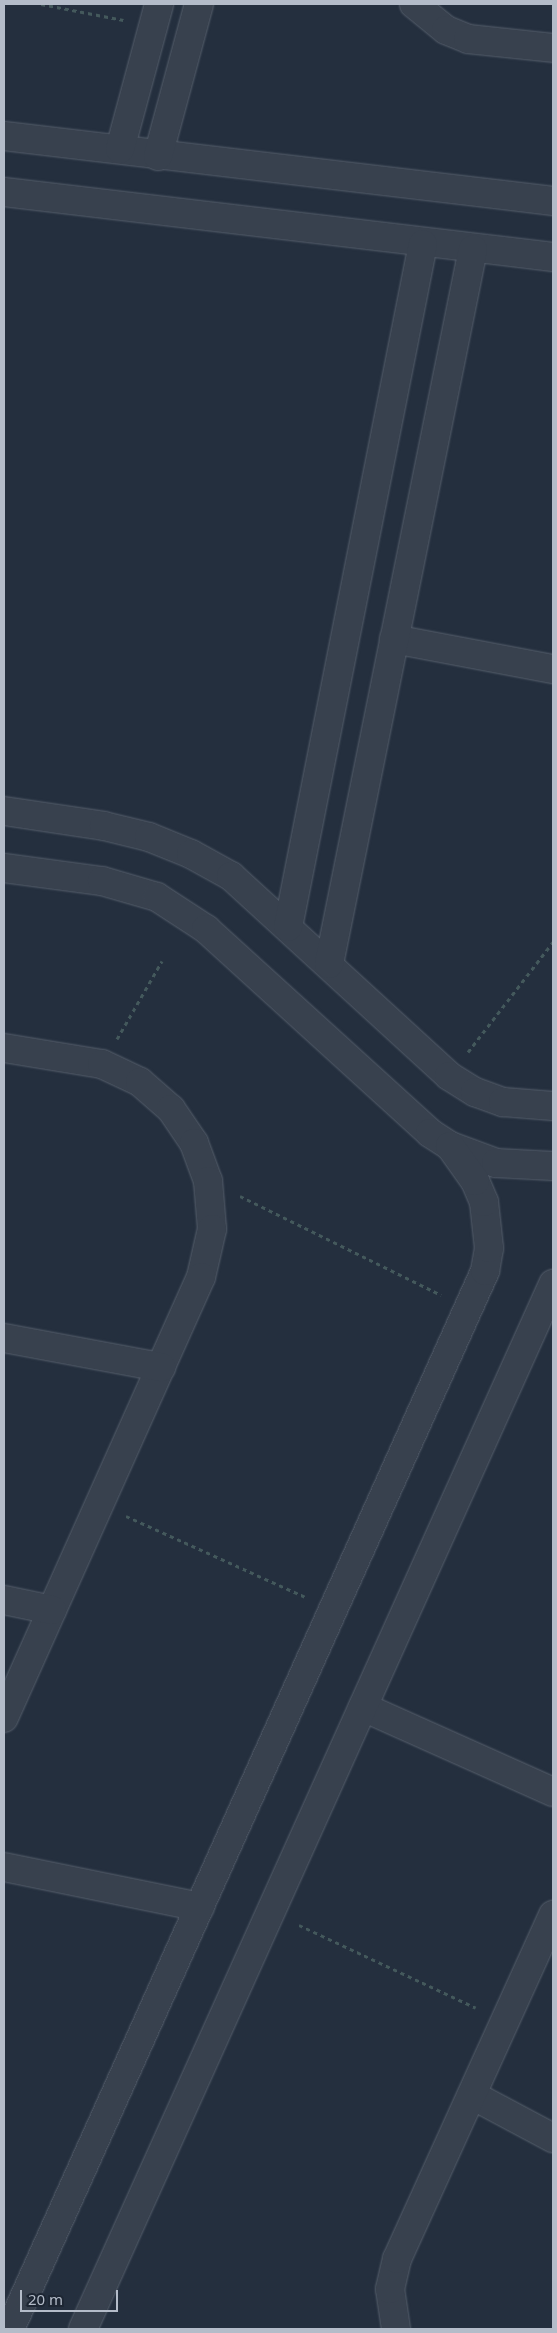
<!DOCTYPE html>
<html>
<head>
<meta charset="utf-8">
<style>
	body { margin:0 }
	#map { position:relative; width:557px; height:2333px; overflow:hidden; background:#242f3e; font-family:"Noto Sans",sans-serif }
	div>[style] { position:absolute }
	.path>* { height:3px; margin-top:-1.5px; transform-origin:0; background:repeating-linear-gradient(90deg,#44595c 0 4px,transparent 0 8px) }
	.roads { filter:drop-shadow(0 0 1px #565f6c) drop-shadow(0 0 1px #565f6c) }
	.street>* { height:28px; margin:-14px; padding:0 14px; transform-origin:14px; border-radius:14px; background:#38414e }
	span { translate:-50% -50%; white-space:nowrap; text-align:center; line-height:1.15; -webkit-text-stroke:4px #1d2633; paint-order:stroke }
	.frame { position:absolute; inset:0; border:5px solid #b4bcc9; pointer-events:none }
	.scale { position:absolute; left:20px; top:2290px; width:98px; height:22px; box-sizing:border-box; border:2px solid #b4bcc9; border-top:0; padding-left:6px; font-size:15px; line-height:18px; white-space:nowrap; color:#b4bcc9; -webkit-text-stroke:4px #1d2633; paint-order:stroke }
</style>
</head>
<body>
<div id="map">
	<div class="path">
		<i style="left:41px;top:4px;width:84px;rotate:11deg"></i>
		<i style="left:117px;top:1039px;width:90px;rotate:-60deg"></i>
		<i style="left:468px;top:1052px;width:139px;rotate:-52.3deg"></i>
		<i style="left:240px;top:1196px;width:224px;rotate:26.2deg"></i>
		<i style="left:126px;top:1516px;width:196px;rotate:24.3deg"></i>
		<i style="left:299px;top:1925px;width:195px;rotate:25.1deg"></i>
	</div>
	<div class="roads">
		<div class="street">
			<i style="left:414px;top:4px;width:41px;rotate:39.1deg"></i>
			<i style="left:446px;top:30px;width:24px;rotate:22deg"></i>
			<i style="left:468px;top:39px;width:85px;rotate:6deg"></i>
			<i style="left:4px;top:136px;width:553px;rotate:6.75deg"></i>
			<i style="left:120px;top:149px;width:150px;rotate:-74.9deg"></i>
			<i style="left:158px;top:156px;width:157px;rotate:-74.9deg"></i>
			<i style="left:4px;top:192px;width:553px;rotate:6.75deg"></i>
			<i style="left:394px;top:639px;width:162px;rotate:10.7deg"></i>
			<i style="left:4px;top:811px;width:101px;rotate:8.5deg"></i>
			<i style="left:104px;top:826px;width:46px;rotate:13.7deg"></i>
			<i style="left:149px;top:837px;width:45px;rotate:22deg"></i>
			<i style="left:191px;top:854px;width:46px;rotate:28.8deg"></i>
			<i style="left:231px;top:876px;width:296px;rotate:42.5deg"></i>
			<i style="left:449px;top:1076px;width:31px;rotate:32deg"></i>
			<i style="left:475px;top:1092px;width:30px;rotate:20deg"></i>
			<i style="left:503px;top:1102px;width:50px;rotate:4.6deg"></i>
			<i style="left:4px;top:868px;width:99px;rotate:7.6deg"></i>
			<i style="left:102px;top:881px;width:57px;rotate:16.2deg"></i>
			<i style="left:157px;top:897px;width:59px;rotate:33.1deg"></i>
			<i style="left:206px;top:929px;width:303px;rotate:42.3deg"></i>
			<i style="left:430px;top:1133px;width:24px;rotate:33deg"></i>
			<i style="left:450px;top:1146px;width:49px;rotate:20.3deg"></i>
			<i style="left:496px;top:1163px;width:57px;rotate:3deg"></i>
			<i style="left:288px;top:927px;width:696px;rotate:-78.82deg"></i>
			<i style="left:329px;top:964px;width:729px;rotate:-78.61deg"></i>
			<i style="left:4px;top:1048px;width:99px;rotate:9.3deg"></i>
			<i style="left:102px;top:1064px;width:42px;rotate:25.3deg"></i>
			<i style="left:140px;top:1082px;width:41px;rotate:41.1deg"></i>
			<i style="left:171px;top:1109px;width:41px;rotate:55.9deg"></i>
			<i style="left:194px;top:1143px;width:40px;rotate:69.8deg"></i>
			<i style="left:208px;top:1181px;width:48px;rotate:85.2deg"></i>
			<i style="left:212px;top:1229px;width:49px;rotate:102.9deg"></i>
			<i style="left:201px;top:1277px;width:483px;rotate:114.1deg"></i>
			<i style="left:4px;top:1338px;width:160px;rotate:10.5deg"></i>
			<i style="left:4px;top:1600px;width:49px;rotate:11.8deg"></i>
			<i style="left:363px;top:1707px;width:208px;rotate:24.1deg"></i>
			<i style="left:4px;top:1867px;width:200px;rotate:11.5deg"></i>
			<i style="left:472px;top:2095px;width:92px;rotate:28deg"></i>
			<i style="left:10px;top:2329px;width:1160px;rotate:-65.82deg"></i>
			<i style="left:485px;top:1271px;width:23px;rotate:-80deg"></i>
			<i style="left:489px;top:1248px;width:46px;rotate:-96.2deg"></i>
			<i style="left:484px;top:1202px;width:23px;rotate:-113deg"></i>
			<i style="left:475px;top:1181px;width:43px;rotate:-125.5deg"></i>
			<i style="left:83px;top:2329px;width:1146px;rotate:-65.78deg"></i>
			<i style="left:396px;top:2329px;width:40px;rotate:-98.5deg"></i>
			<i style="left:390px;top:2289px;width:31px;rotate:-77deg"></i>
			<i style="left:397px;top:2259px;width:378px;rotate:-65.6deg"></i>
		</div>
	</div>
	<div class="frame"></div>
	<div class="scale">20 m</div>
</div>
</body>
</html>
